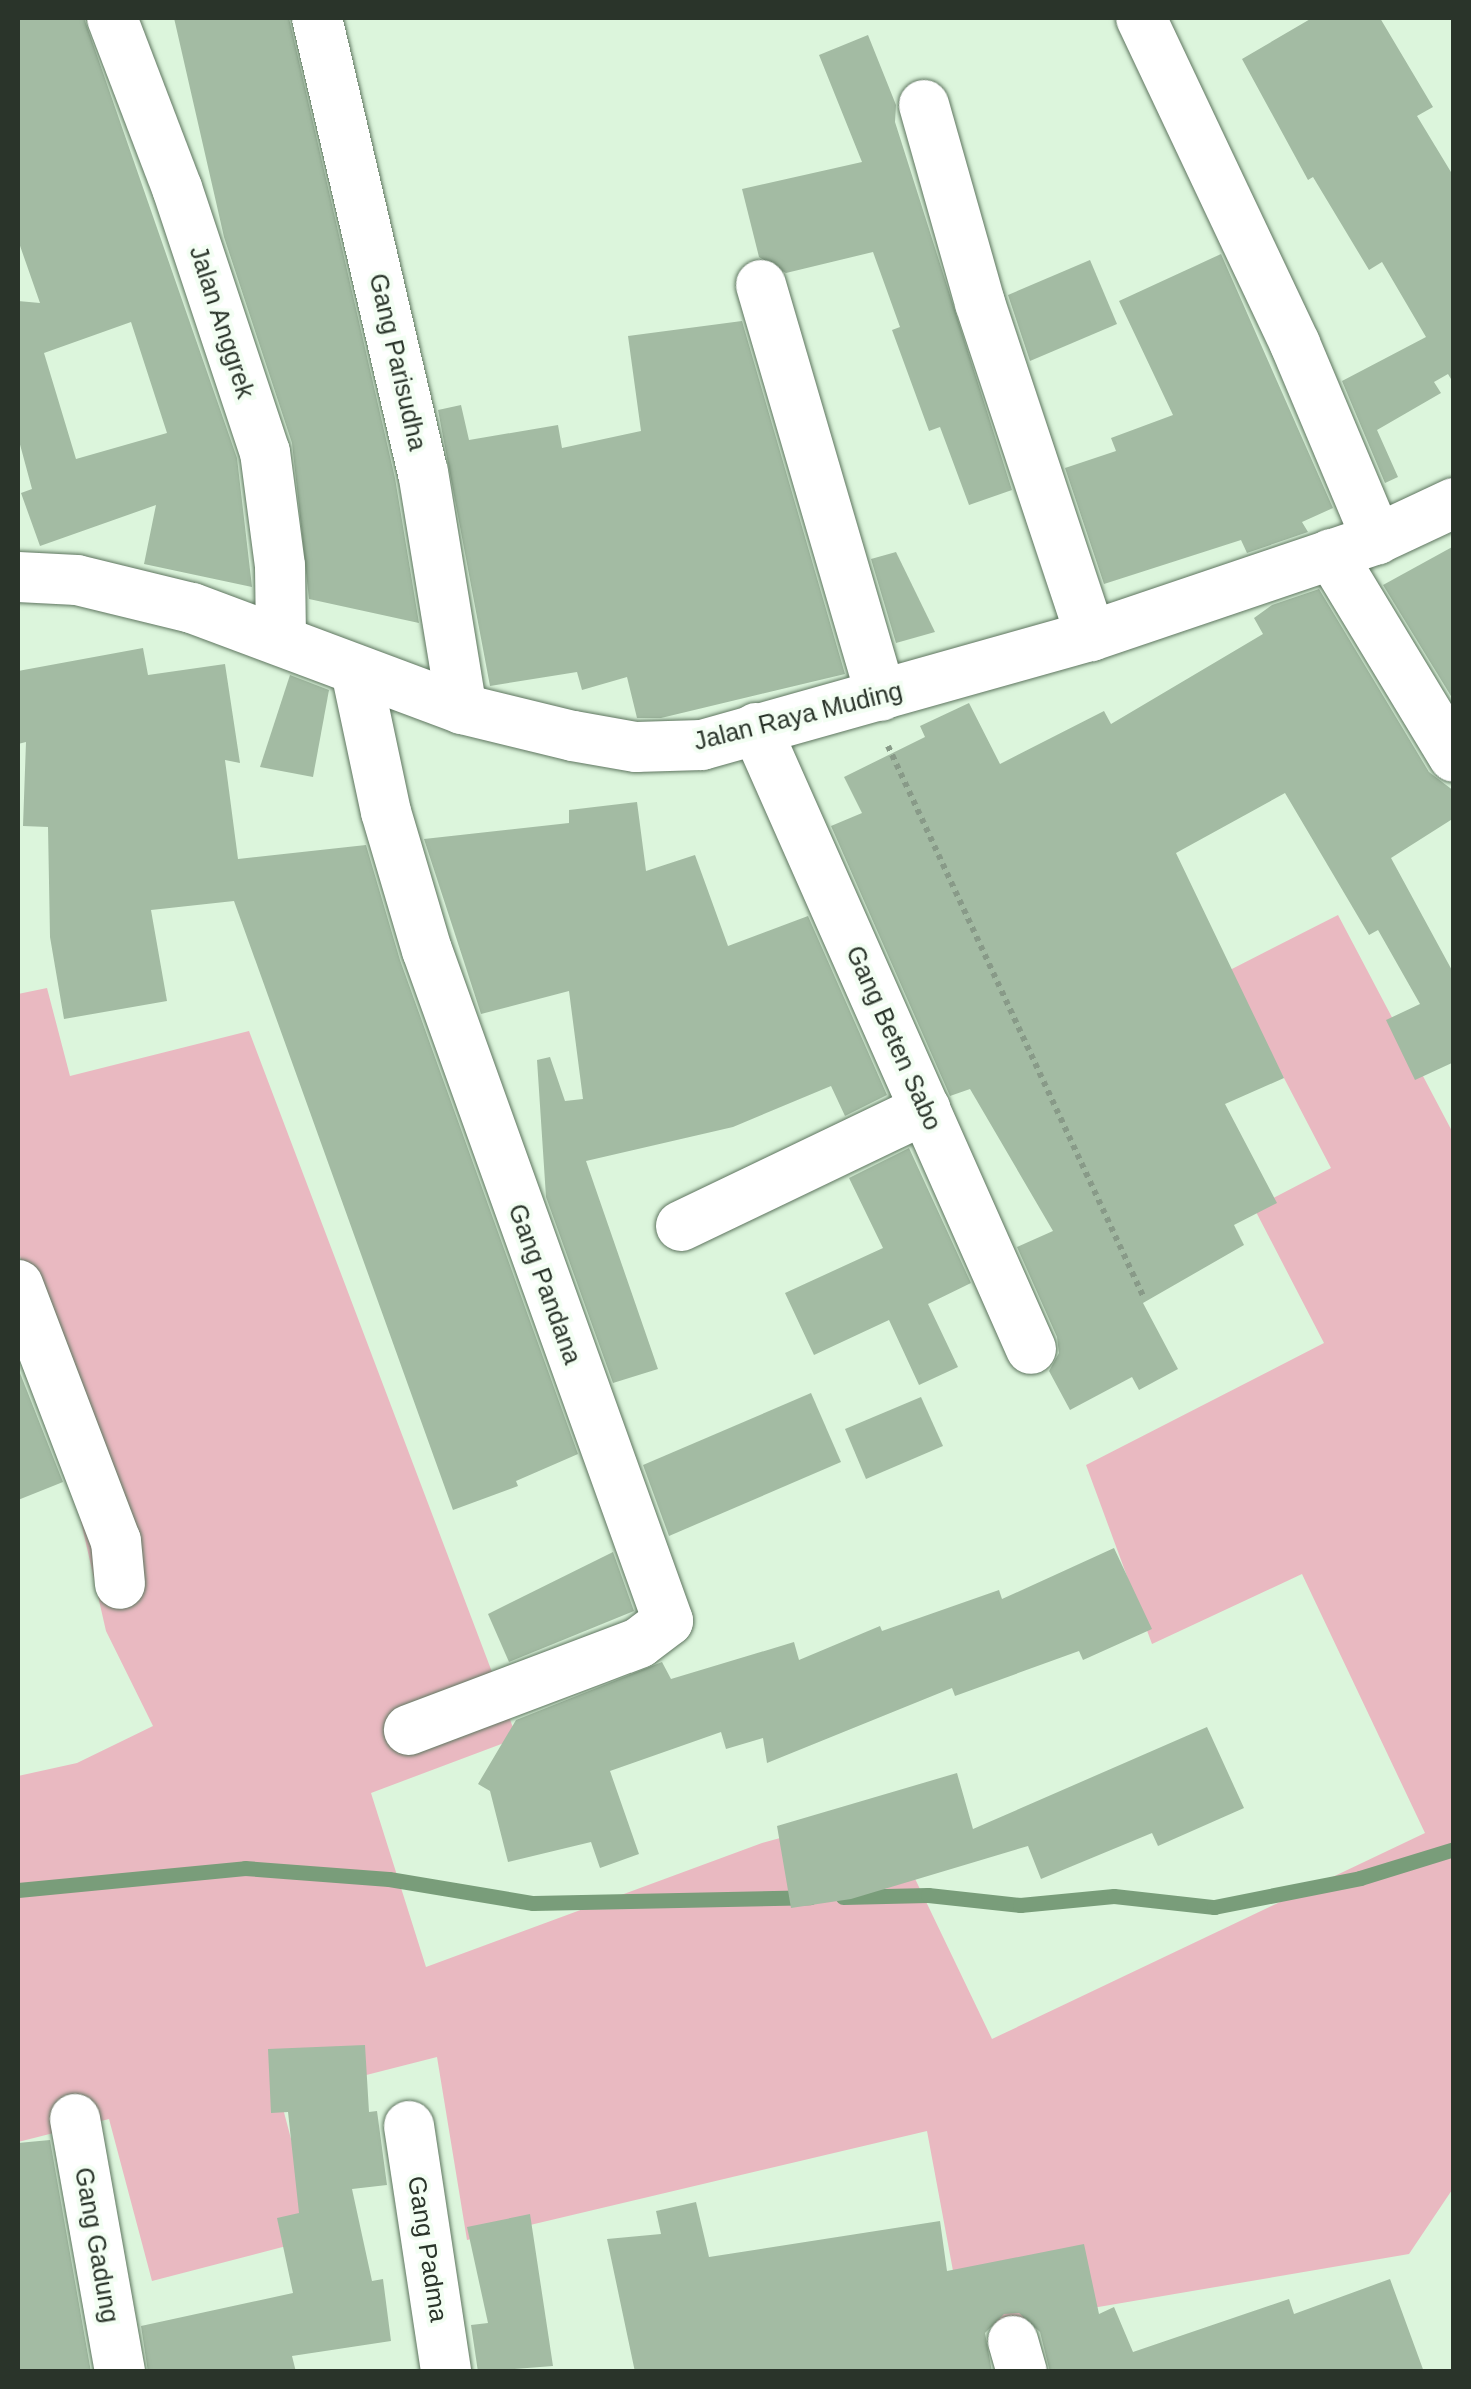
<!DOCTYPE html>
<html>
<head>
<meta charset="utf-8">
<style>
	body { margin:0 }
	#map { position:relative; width:1471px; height:2389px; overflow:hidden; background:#dcf5dc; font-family:Helvetica,sans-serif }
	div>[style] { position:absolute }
	.green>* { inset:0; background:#e9b9c1 }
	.stream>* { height:15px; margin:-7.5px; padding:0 7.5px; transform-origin:7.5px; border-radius:7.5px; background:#799d7a }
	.building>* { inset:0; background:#a3bba3 }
	.path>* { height:6px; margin-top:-3px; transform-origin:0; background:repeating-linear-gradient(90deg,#889a88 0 5px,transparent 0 10px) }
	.roads { filter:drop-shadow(0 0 2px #5e755f) drop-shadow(0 0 2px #5e755f) }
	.minor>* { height:50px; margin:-25px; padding:0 25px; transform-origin:25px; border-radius:25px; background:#fff }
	span { translate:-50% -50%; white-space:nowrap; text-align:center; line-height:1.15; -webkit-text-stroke:8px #f3fef3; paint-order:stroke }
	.street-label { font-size:25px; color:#2a342a }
	.frame { position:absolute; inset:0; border:20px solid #2a342a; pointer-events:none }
</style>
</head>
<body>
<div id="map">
	<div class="green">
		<i style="clip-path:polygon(1338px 915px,1453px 1133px,1454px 2187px,1409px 2254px,964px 2330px,927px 2131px,467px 2240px,437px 2057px,280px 2097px,317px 2238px,152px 2281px,109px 2119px,18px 2142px,18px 1776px,77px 1763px,153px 1726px,106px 1631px,18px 1247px,18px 994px,47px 988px,70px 1076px,249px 1031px,517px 1738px,371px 1793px,426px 1967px,762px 1843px,882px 1810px,992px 2039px,1425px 1833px,1302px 1574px,1152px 1644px,1086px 1465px,1324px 1343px,1254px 1208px,1331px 1168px,1228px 971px)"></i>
	</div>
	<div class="stream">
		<i style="left:18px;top:1890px;width:228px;rotate:-5.5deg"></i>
		<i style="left:245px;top:1868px;width:144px;rotate:4.4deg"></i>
		<i style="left:389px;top:1879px;width:146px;rotate:9.5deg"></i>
		<i style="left:533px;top:1903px;width:277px;rotate:-1.2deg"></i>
		<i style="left:843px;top:1897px;width:85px;rotate:-1.3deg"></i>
		<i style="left:928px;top:1895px;width:93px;rotate:6.2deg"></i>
		<i style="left:1020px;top:1905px;width:94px;rotate:-5.5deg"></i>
		<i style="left:1114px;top:1896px;width:101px;rotate:6.3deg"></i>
		<i style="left:1214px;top:1907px;width:149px;rotate:-11.2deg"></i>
		<i style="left:1360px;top:1878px;width:98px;rotate:-17.1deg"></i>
	</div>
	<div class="building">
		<i style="clip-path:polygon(evenodd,18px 18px,84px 18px,237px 458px,252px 587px,144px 564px,156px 505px,40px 546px,21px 493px,32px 489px,18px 437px,18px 301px,40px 303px,18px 240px,18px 18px,131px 322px,167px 433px,76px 459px,44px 353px,131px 322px)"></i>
		<i style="clip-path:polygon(174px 18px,289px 18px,395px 478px,419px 623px,309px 599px,292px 443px,224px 237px)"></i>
		<i style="clip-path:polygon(1312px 18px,1380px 18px,1433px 107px,1417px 116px,1454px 177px,1454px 384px,1448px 374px,1434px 382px,1441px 393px,1377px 430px,1398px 477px,1385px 483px,1342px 381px,1426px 337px,1382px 262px,1369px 270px,1313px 177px,1308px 180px,1242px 59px)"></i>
		<i style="clip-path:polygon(868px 35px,896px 105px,895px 122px,1012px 490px,969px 505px,940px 427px,929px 431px,892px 330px,900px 327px,873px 252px,786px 273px,759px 257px,742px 189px,862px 162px,819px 55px)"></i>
		<i style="clip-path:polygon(1221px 254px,1333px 508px,1302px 522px,1308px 532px,1247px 553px,1241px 540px,1104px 584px,1065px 468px,1116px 451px,1111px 438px,1173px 415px,1119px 301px)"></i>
		<i style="clip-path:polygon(1090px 260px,1117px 324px,1030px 361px,1008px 295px)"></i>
		<i style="clip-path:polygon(742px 321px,845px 674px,661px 718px,637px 718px,627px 677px,582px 690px,577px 672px,490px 686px,438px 410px,461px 405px,469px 440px,558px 425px,562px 448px,641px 431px,628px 336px)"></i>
		<i style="clip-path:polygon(1454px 546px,1454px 701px,1383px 585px)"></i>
		<i style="clip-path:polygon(896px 552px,935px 632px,896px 643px,871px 559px)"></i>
		<i style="clip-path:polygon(1319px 589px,1429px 772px,1454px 791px,1454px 818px,1391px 858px,1454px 974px,1454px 1062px,1415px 1080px,1386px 1020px,1420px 1004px,1378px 930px,1369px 935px,1285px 793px,1176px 853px,1284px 1078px,1225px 1104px,1277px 1203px,1234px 1225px,1244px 1245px,1143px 1303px,1178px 1369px,1139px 1390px,1132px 1377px,1070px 1410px,1049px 1371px,1059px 1353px,1057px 1337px,1017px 1247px,1053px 1231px,970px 1089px,950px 1096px,831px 826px,862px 813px,844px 777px,925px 737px,920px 726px,969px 703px,1000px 764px,1104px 711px,1111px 724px,1263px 634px,1254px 618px,1272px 605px)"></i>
		<i style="clip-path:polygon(143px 648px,148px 675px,225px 664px,240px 763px,225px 760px,238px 859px,366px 845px,400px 960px,578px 1454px,516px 1481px,518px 1486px,453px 1510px,234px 901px,151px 910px,167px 1001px,64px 1019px,50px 937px,48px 827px,23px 826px,26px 742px,18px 744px,18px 671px)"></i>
		<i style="clip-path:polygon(290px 675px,329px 690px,313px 777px,260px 767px)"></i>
		<i style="clip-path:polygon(637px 802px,646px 871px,695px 855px,728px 946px,808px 916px,887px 1095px,845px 1116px,831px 1086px,733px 1127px,586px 1161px,658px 1369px,613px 1383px,546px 1197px,537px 1060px,550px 1057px,565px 1101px,583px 1099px,569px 991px,481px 1014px,424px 839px,569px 823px,569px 810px)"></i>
		<i style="clip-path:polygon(909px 1148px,971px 1283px,928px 1304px,958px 1367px,919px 1385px,889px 1320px,814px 1355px,785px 1293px,883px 1248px,849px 1178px)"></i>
		<i style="clip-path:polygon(18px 1368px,63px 1482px,18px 1500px)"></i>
		<i style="clip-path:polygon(811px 1393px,841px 1462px,669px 1536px,643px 1465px)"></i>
		<i style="clip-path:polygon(921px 1397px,943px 1446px,866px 1479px,845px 1429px)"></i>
		<i style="clip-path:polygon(1114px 1548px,1152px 1629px,1083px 1660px,1079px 1651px,955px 1696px,952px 1688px,767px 1763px,763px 1738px,726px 1749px,721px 1732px,610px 1771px,639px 1854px,600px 1868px,591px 1842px,508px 1862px,490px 1791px,478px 1784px,516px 1720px,662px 1662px,671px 1679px,794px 1642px,799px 1660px,880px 1626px,882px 1631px,999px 1590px,1002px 1599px)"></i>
		<i style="clip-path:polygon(613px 1552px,634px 1611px,509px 1662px,488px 1614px)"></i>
		<i style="clip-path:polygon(1207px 1727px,1244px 1808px,1158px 1846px,1152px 1833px,1041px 1879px,1028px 1846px,851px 1899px,791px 1908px,777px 1826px,957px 1773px,973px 1829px)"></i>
		<i style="clip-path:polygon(365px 2045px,369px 2112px,377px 2111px,387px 2185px,352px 2189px,372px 2281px,383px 2279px,391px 2341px,292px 2356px,296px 2372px,148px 2372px,141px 2326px,293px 2293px,277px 2218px,299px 2213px,288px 2112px,271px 2113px,268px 2049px)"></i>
		<i style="clip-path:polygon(50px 2140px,91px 2372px,18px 2372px,18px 2143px)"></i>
		<i style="clip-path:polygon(696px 2202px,709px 2257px,940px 2221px,947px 2271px,1084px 2244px,1099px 2314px,1114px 2307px,1133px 2352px,1289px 2299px,1294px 2314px,1390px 2279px,1424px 2372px,1050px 2372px,1040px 2332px,1019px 2313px,1004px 2314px,985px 2333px,992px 2372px,635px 2372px,607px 2239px,661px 2234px,656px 2211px)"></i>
		<i style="clip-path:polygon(530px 2214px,553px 2366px,478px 2372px,471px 2325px,488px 2323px,467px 2227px)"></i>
	</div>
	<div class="path">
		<i style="left:888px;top:746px;width:608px;rotate:65.12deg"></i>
	</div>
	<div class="roads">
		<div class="minor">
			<i style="left:112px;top:18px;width:182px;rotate:69.1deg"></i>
			<i style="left:177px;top:188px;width:278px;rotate:71.6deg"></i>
			<i style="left:265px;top:452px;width:115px;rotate:82.5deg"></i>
			<i style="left:280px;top:566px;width:73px;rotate:89.2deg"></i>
			<i style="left:317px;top:18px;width:466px;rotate:76.9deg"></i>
			<i style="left:423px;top:472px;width:240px;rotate:80.7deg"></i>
			<i style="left:1141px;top:18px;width:361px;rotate:64.7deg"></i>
			<i style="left:1295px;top:344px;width:212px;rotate:67.2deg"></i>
			<i style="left:924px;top:105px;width:206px;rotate:74.2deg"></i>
			<i style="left:980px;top:303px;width:351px;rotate:71.6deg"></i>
			<i style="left:761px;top:285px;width:428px;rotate:73.7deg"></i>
			<i style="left:1331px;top:554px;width:237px;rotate:58.8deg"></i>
			<i style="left:18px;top:577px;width:59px;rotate:2.9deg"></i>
			<i style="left:77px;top:580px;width:118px;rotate:13.7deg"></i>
			<i style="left:192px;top:608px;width:288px;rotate:20.5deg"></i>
			<i style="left:462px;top:709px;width:114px;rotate:13.7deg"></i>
			<i style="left:573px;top:736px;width:64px;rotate:9.9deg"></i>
			<i style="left:636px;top:747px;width:66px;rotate:-1.7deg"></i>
			<i style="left:702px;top:745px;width:404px;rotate:-15.7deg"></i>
			<i style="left:1091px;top:636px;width:302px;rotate:-18.7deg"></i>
			<i style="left:1377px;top:539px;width:85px;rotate:-25.1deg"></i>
			<i style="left:356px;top:671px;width:144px;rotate:78deg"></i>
			<i style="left:386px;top:812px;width:144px;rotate:73.5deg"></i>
			<i style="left:427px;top:950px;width:713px;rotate:70.24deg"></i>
			<i style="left:668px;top:1621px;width:36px;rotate:143deg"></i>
			<i style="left:639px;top:1643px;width:246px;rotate:159.3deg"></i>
			<i style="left:756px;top:728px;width:679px;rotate:66.11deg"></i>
			<i style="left:681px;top:1226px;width:271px;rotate:-25.6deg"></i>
			<i style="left:18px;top:1285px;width:274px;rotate:69.1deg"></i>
			<i style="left:116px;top:1541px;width:43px;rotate:84.7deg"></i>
			<i style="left:75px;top:2119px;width:257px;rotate:79.9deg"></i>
			<i style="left:409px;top:2126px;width:249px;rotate:81.4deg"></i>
			<i style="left:1013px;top:2341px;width:32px;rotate:74deg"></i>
		</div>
	</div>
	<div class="street-label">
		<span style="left:222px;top:322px;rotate:72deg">Jalan Anggrek</span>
		<span style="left:398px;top:362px;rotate:77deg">Gang Parisudha</span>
		<span style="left:798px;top:716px;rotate:-14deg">Jalan Raya Muding</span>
		<span style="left:894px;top:1038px;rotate:66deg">Gang Beten Sabo</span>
		<span style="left:545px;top:1284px;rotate:70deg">Gang Pandana</span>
		<span style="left:97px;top:2245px;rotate:80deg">Gang Gadung</span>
		<span style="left:428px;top:2249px;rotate:81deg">Gang Padma</span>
	</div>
	<div class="frame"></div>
</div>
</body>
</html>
